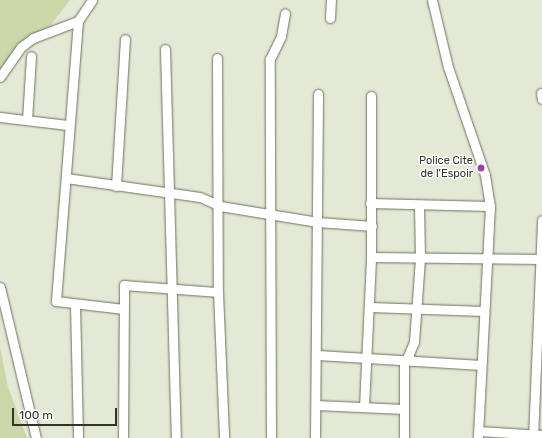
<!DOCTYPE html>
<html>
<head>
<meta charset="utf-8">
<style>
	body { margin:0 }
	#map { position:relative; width:542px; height:438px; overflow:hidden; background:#e4e9d5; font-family:Rubik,sans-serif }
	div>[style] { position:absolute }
	.green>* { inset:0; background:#cbd6a9 }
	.roads { filter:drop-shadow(0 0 1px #6d7260) drop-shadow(0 0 1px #6d7260) }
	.minor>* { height:9px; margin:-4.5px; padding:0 4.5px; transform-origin:4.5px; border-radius:4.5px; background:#fff }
	.dots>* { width:11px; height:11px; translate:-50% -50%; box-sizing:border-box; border:2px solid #fff; border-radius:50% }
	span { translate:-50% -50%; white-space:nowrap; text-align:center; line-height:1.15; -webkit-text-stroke:3px #fff; paint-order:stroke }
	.poi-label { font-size:11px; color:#32342c }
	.right { translate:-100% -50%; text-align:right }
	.scale { position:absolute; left:12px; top:408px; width:105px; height:18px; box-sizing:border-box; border:2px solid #32342c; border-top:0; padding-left:5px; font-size:12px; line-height:14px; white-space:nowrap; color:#32342c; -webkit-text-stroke:3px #fff; paint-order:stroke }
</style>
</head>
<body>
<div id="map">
	<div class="green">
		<i style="clip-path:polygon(0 0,70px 0,49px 27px,0 70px)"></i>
		<i style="clip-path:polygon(0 347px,8px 387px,27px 438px,0 438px)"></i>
	</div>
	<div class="roads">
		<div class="minor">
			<i style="left:432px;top:0;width:69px;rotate:76.6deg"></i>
			<i style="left:448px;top:67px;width:114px;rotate:71.1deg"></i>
			<i style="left:485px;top:175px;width:31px;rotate:81deg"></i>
			<i style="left:490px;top:206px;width:232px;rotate:93deg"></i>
			<i style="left:330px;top:18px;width:18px;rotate:-87deg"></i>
			<i style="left:78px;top:21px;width:281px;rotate:94.5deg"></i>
			<i style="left:56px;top:301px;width:68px;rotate:6.7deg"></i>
			<i style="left:165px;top:49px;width:389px;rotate:88.4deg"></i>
			<i style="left:217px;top:58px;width:234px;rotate:89.8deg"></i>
			<i style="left:218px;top:292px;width:146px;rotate:87.6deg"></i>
			<i style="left:0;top:77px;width:37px;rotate:-55deg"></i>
			<i style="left:21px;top:47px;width:15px;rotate:-37deg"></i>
			<i style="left:33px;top:38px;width:48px;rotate:-20.7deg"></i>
			<i style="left:78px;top:21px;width:25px;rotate:-56deg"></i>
			<i style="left:541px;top:93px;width:6px;rotate:81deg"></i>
			<i style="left:0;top:117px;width:68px;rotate:6.7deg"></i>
			<i style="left:27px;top:120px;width:64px;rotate:-86.4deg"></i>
			<i style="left:66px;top:178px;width:135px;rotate:8.1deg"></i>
			<i style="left:200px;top:197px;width:22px;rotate:24deg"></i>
			<i style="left:220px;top:206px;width:99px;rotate:9.3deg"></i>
			<i style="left:318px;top:222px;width:54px;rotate:4.2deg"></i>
			<i style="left:116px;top:186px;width:147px;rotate:-86.5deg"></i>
			<i style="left:370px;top:203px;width:120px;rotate:1.4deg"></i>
			<i style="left:371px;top:257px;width:171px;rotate:0.7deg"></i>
			<i style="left:0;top:287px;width:155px;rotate:76.6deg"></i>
			<i style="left:75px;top:304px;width:134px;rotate:88.7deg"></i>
			<i style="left:370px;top:307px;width:114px;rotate:2deg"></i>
			<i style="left:318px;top:355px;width:163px;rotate:3.5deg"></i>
			<i style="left:404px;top:360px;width:78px;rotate:90deg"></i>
			<i style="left:412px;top:361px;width:6px;rotate:-129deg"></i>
			<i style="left:408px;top:356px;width:15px;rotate:-67deg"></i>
			<i style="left:414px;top:342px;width:84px;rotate:-85.9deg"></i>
			<i style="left:420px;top:258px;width:53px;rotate:-91.1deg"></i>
			<i style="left:316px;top:405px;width:88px;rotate:2.6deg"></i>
			<i style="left:364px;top:407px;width:150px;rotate:-87.3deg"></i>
			<i style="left:371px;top:257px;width:161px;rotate:-90deg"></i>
			<i style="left:479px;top:431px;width:63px;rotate:3.6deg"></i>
			<i style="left:123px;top:438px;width:153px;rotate:-89.6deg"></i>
			<i style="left:124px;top:285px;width:94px;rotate:4.3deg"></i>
			<i style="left:271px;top:438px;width:379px;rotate:-90.2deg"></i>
			<i style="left:270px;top:59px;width:25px;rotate:-64deg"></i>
			<i style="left:281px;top:36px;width:23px;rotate:-80deg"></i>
			<i style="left:315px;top:438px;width:344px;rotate:-89.5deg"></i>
			<i style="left:533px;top:438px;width:218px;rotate:-87.6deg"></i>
		</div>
	</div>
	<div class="dots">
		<i style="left:481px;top:168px;background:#a53fa3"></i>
	</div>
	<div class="poi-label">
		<span class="right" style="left:473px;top:168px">Police Cite<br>de l'Espoir</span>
	</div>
	<div class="scale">100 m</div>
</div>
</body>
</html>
